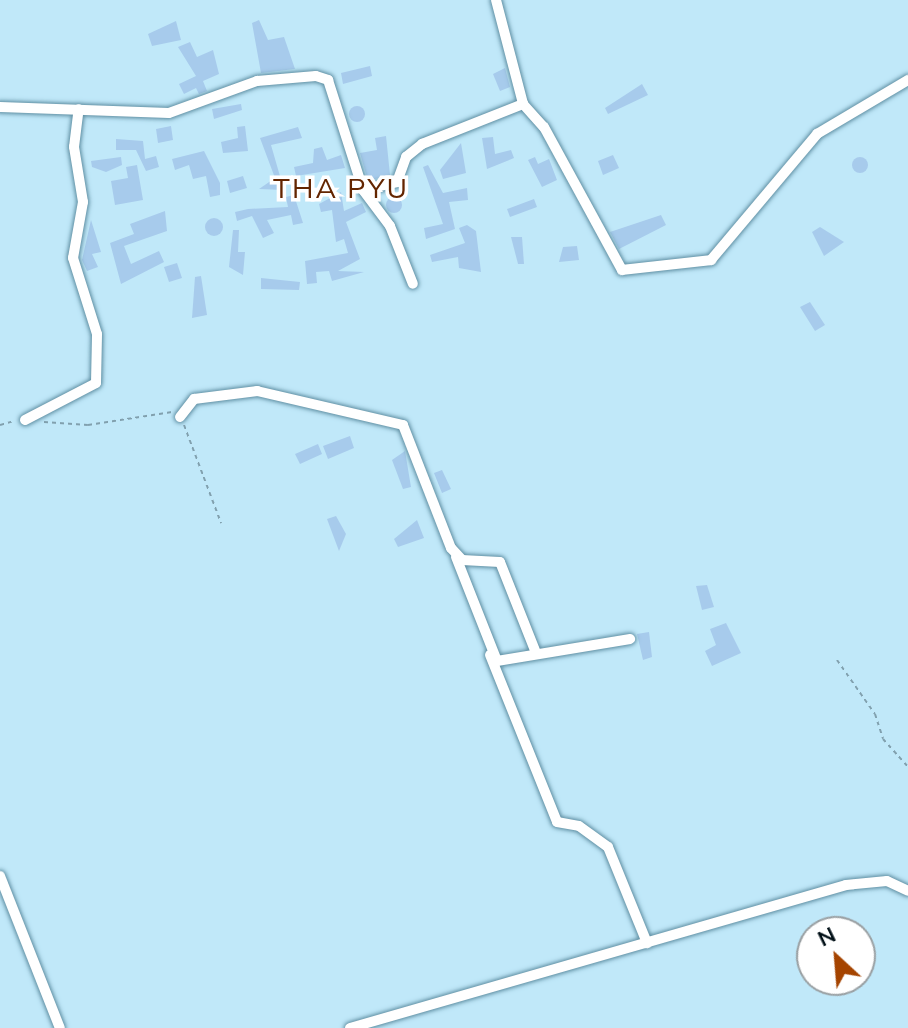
<!DOCTYPE html>
<html>
<head>
<meta charset="utf-8">
<style>
	body { margin:0 }
	#map { position:relative; width:908px; height:1028px; overflow:hidden; background:#c0e8f9; font-family:Mulish,sans-serif }
	div>[style] { position:absolute }
	.building>* { inset:0; background:#a7cbec }
	.round { border-radius:50% }
	.path>* { height:2px; margin-top:-1px; transform-origin:0; background:repeating-linear-gradient(90deg,#81a0ae 0 4px,transparent 0 8px) }
	.roads { filter:drop-shadow(0 0 2px #5f8fa3) drop-shadow(0 0 2px #5f8fa3) }
	.minor>* { height:10px; margin:-5px; padding:0 5px; transform-origin:5px; border-radius:5px; background:#fff }
	span { translate:-50% -50%; white-space:nowrap; text-align:center; line-height:1.15; -webkit-text-stroke:7px #fff; paint-order:stroke }
	.quarter-label { font-size:28px; color:#632500; letter-spacing:2px }
	.north { position:absolute; left:796px; top:916px; width:80px; height:80px; box-sizing:border-box; background:#fff; border:2px solid #999fa2; border-radius:50%; rotate:334deg; font-size:22px; font-weight:700; line-height:32px; text-align:center; color:#000f16 }
	.north::after { content:''; display:block; margin:auto; width:28px; height:36px; background:#a54400; clip-path:polygon(50% 0,100% 100%,50% 72%,0 100%) }
</style>
</head>
<body>
<div id="map">
	<div class="building">
		<i style="clip-path:polygon(259px 20px,268px 40px,284px 37px,295px 69px,261px 73px,252px 23px)"></i>
		<i style="clip-path:polygon(176px 21px,181px 40px,152px 46px,148px 34px)"></i>
		<i style="clip-path:polygon(190px 42px,197px 57px,213px 50px,219px 74px,203px 81px,207px 91px,199px 94px,196px 88px,184px 94px,179px 84px,196px 76px,178px 47px)"></i>
		<i style="clip-path:polygon(370px 66px,372px 76px,343px 84px,341px 73px)"></i>
		<i style="clip-path:polygon(505px 68px,510px 87px,500px 91px,493px 74px)"></i>
		<i style="clip-path:polygon(642px 84px,648px 95px,608px 114px,605px 108px)"></i>
		<i style="clip-path:polygon(241px 104px,242px 110px,214px 119px,212px 109px)"></i>
		<i class="round" style="left:349px;top:106px;width:16px;height:16px"></i>
		<i style="clip-path:polygon(171px 126px,173px 140px,158px 143px,156px 129px)"></i>
		<i style="clip-path:polygon(245px 126px,248px 151px,223px 153px,221px 142px,238px 138px,237px 127px)"></i>
		<i style="clip-path:polygon(298px 127px,302px 138px,271px 145px,284px 190px,259px 189px,275px 178px,260px 138px)"></i>
		<i style="clip-path:polygon(386px 136px,390px 175px,368px 181px,360px 153px,377px 150px,375px 138px)"></i>
		<i style="clip-path:polygon(493px 137px,495px 154px,511px 150px,514px 158px,487px 169px,482px 138px)"></i>
		<i style="clip-path:polygon(116px 139px,143px 141px,145px 159px,156px 156px,159px 167px,146px 171px,136px 150px,116px 150px)"></i>
		<i style="clip-path:polygon(461px 143px,466px 173px,443px 179px,440px 170px)"></i>
		<i style="clip-path:polygon(322px 147px,327px 160px,341px 155px,345px 168px,296px 176px,294px 167px,313px 163px,314px 149px)"></i>
		<i style="clip-path:polygon(204px 151px,220px 183px,220px 195px,210px 197px,206px 176px,193px 179px,189px 165px,175px 170px,172px 159px)"></i>
		<i style="clip-path:polygon(613px 155px,619px 168px,603px 175px,598px 161px)"></i>
		<i class="round" style="left:852px;top:157px;width:16px;height:16px"></i>
		<i style="clip-path:polygon(121px 157px,122px 165px,106px 172px,92px 167px,91px 161px)"></i>
		<i style="clip-path:polygon(535px 157px,538px 164px,549px 159px,557px 180px,542px 187px,528px 160px)"></i>
		<i style="clip-path:polygon(137px 165px,143px 200px,115px 205px,111px 181px,128px 178px,126px 167px)"></i>
		<i style="clip-path:polygon(428px 165px,443px 193px,467px 188px,468px 200px,449px 202px,455px 229px,426px 239px,424px 228px,443px 224px,423px 167px)"></i>
		<i style="clip-path:polygon(243px 176px,247px 188px,230px 193px,227px 181px)"></i>
		<i style="clip-path:polygon(341px 192px,344px 211px,362px 203px,366px 212px,346px 222px,360px 259px,338px 271px,364px 272px,332px 281px,329px 271px,316px 272px,317px 283px,307px 284px,305px 261px,348px 253px,344px 239px,336px 242px,332px 210px,321px 212px,319px 204px)"></i>
		<i style="clip-path:polygon(294px 195px,303px 223px,293px 225px,291px 215px,267px 220px,274px 233px,263px 238px,252px 216px,237px 221px,235px 212px,248px 209px,288px 207px,286px 197px)"></i>
		<i class="round" style="left:386px;top:197px;width:16px;height:16px"></i>
		<i style="clip-path:polygon(534px 199px,537px 207px,510px 217px,507px 209px)"></i>
		<i style="clip-path:polygon(165px 211px,167px 231px,124px 246px,131px 264px,159px 251px,164px 262px,121px 284px,110px 243px,134px 234px,130px 224px)"></i>
		<i style="clip-path:polygon(661px 215px,666px 225px,619px 249px,610px 232px)"></i>
		<i class="round" style="left:205px;top:218px;width:18px;height:18px"></i>
		<i style="clip-path:polygon(91px 220px,101px 252px,92px 254px,98px 267px,87px 271px,82px 260px)"></i>
		<i style="clip-path:polygon(467px 225px,476px 231px,481px 272px,459px 268px,458px 257px,432px 262px,430px 255px,465px 243px,459px 228px)"></i>
		<i style="clip-path:polygon(820px 227px,844px 242px,824px 256px,812px 232px)"></i>
		<i style="clip-path:polygon(233px 230px,239px 230px,238px 252px,245px 252px,243px 275px,229px 267px)"></i>
		<i style="clip-path:polygon(511px 237px,522px 237px,524px 264px,518px 264px)"></i>
		<i style="clip-path:polygon(577px 246px,579px 260px,559px 262px,563px 247px)"></i>
		<i style="clip-path:polygon(177px 263px,182px 278px,169px 282px,164px 267px)"></i>
		<i style="clip-path:polygon(201px 276px,207px 315px,192px 318px,195px 277px)"></i>
		<i style="clip-path:polygon(261px 278px,300px 282px,299px 290px,261px 289px)"></i>
		<i style="clip-path:polygon(810px 302px,825px 325px,815px 331px,800px 307px)"></i>
		<i style="clip-path:polygon(350px 436px,354px 448px,328px 459px,323px 446px)"></i>
		<i style="clip-path:polygon(318px 444px,322px 454px,300px 464px,295px 454px)"></i>
		<i style="clip-path:polygon(405px 451px,411px 487px,403px 489px,392px 460px)"></i>
		<i style="clip-path:polygon(442px 470px,451px 489px,442px 493px,434px 473px)"></i>
		<i style="clip-path:polygon(336px 516px,346px 534px,339px 551px,327px 519px)"></i>
		<i style="clip-path:polygon(417px 520px,424px 538px,398px 547px,394px 539px)"></i>
		<i style="clip-path:polygon(707px 585px,714px 607px,702px 610px,696px 586px)"></i>
		<i style="clip-path:polygon(726px 623px,741px 653px,712px 666px,705px 651px,716px 645px,710px 629px)"></i>
		<i style="clip-path:polygon(649px 632px,652px 657px,643px 660px,637px 634px)"></i>
	</div>
	<div class="path">
		<i style="left:44px;top:422px;width:44px;rotate:3.9deg"></i>
		<i style="left:88px;top:425px;width:85px;rotate:-8.8deg"></i>
		<i style="left:0;top:425px;width:15px;rotate:-16deg"></i>
		<i style="left:184px;top:425px;width:105px;rotate:69.3deg"></i>
		<i style="left:837px;top:660px;width:66px;rotate:54.9deg"></i>
		<i style="left:875px;top:714px;width:26px;rotate:72deg"></i>
		<i style="left:883px;top:739px;width:38px;rotate:48deg"></i>
	</div>
	<div class="roads">
		<div class="minor">
			<i style="left:496px;top:0;width:107px;rotate:75.4deg"></i>
			<i style="left:523px;top:104px;width:31px;rotate:48deg"></i>
			<i style="left:544px;top:127px;width:163px;rotate:61.4deg"></i>
			<i style="left:622px;top:270px;width:90px;rotate:-6.4deg"></i>
			<i style="left:711px;top:260px;width:165px;rotate:-49.9deg"></i>
			<i style="left:817px;top:134px;width:106px;rotate:-30.7deg"></i>
			<i style="left:0;top:107px;width:169px;rotate:2deg"></i>
			<i style="left:169px;top:113px;width:94px;rotate:-20deg"></i>
			<i style="left:257px;top:81px;width:59px;rotate:-4.8deg"></i>
			<i style="left:316px;top:76px;width:13px;rotate:18deg"></i>
			<i style="left:328px;top:80px;width:115px;rotate:72.3deg"></i>
			<i style="left:363px;top:190px;width:35px;rotate:-13deg"></i>
			<i style="left:397px;top:182px;width:27px;rotate:-70deg"></i>
			<i style="left:406px;top:157px;width:21px;rotate:-39deg"></i>
			<i style="left:422px;top:144px;width:109px;rotate:-21.6deg"></i>
			<i style="left:363px;top:190px;width:45px;rotate:53.1deg"></i>
			<i style="left:390px;top:226px;width:62px;rotate:68.4deg"></i>
			<i style="left:180px;top:417px;width:23px;rotate:-52deg"></i>
			<i style="left:194px;top:399px;width:64px;rotate:-7.2deg"></i>
			<i style="left:257px;top:391px;width:150px;rotate:13.1deg"></i>
			<i style="left:403px;top:425px;width:132px;rotate:68.7deg"></i>
			<i style="left:451px;top:548px;width:16px;rotate:47deg"></i>
			<i style="left:462px;top:560px;width:38px;rotate:3deg"></i>
			<i style="left:500px;top:562px;width:98px;rotate:68.4deg"></i>
			<i style="left:25px;top:420px;width:80px;rotate:-27.5deg"></i>
			<i style="left:96px;top:383px;width:49px;rotate:-88.8deg"></i>
			<i style="left:97px;top:334px;width:80px;rotate:-107.5deg"></i>
			<i style="left:73px;top:258px;width:57px;rotate:-79.9deg"></i>
			<i style="left:83px;top:202px;width:56px;rotate:-99.3deg"></i>
			<i style="left:74px;top:147px;width:38px;rotate:-83deg"></i>
			<i style="left:456px;top:557px;width:112px;rotate:68.5deg"></i>
			<i style="left:497px;top:661px;width:135px;rotate:-9.4deg"></i>
			<i style="left:490px;top:655px;width:180px;rotate:68.1deg"></i>
			<i style="left:557px;top:822px;width:22px;rotate:10deg"></i>
			<i style="left:579px;top:826px;width:36px;rotate:36deg"></i>
			<i style="left:608px;top:847px;width:104px;rotate:67.9deg"></i>
			<i style="left:0;top:876px;width:163px;rotate:68.5deg"></i>
			<i style="left:350px;top:1028px;width:516px;rotate:-16.08deg"></i>
			<i style="left:846px;top:885px;width:41px;rotate:-5.6deg"></i>
			<i style="left:887px;top:881px;width:23px;rotate:25deg"></i>
		</div>
	</div>
	<div class="quarter-label">
		<span style="left:341px;top:188px">THA PYU</span>
	</div>
	<div class="north">N</div>
</div>
</body>
</html>
